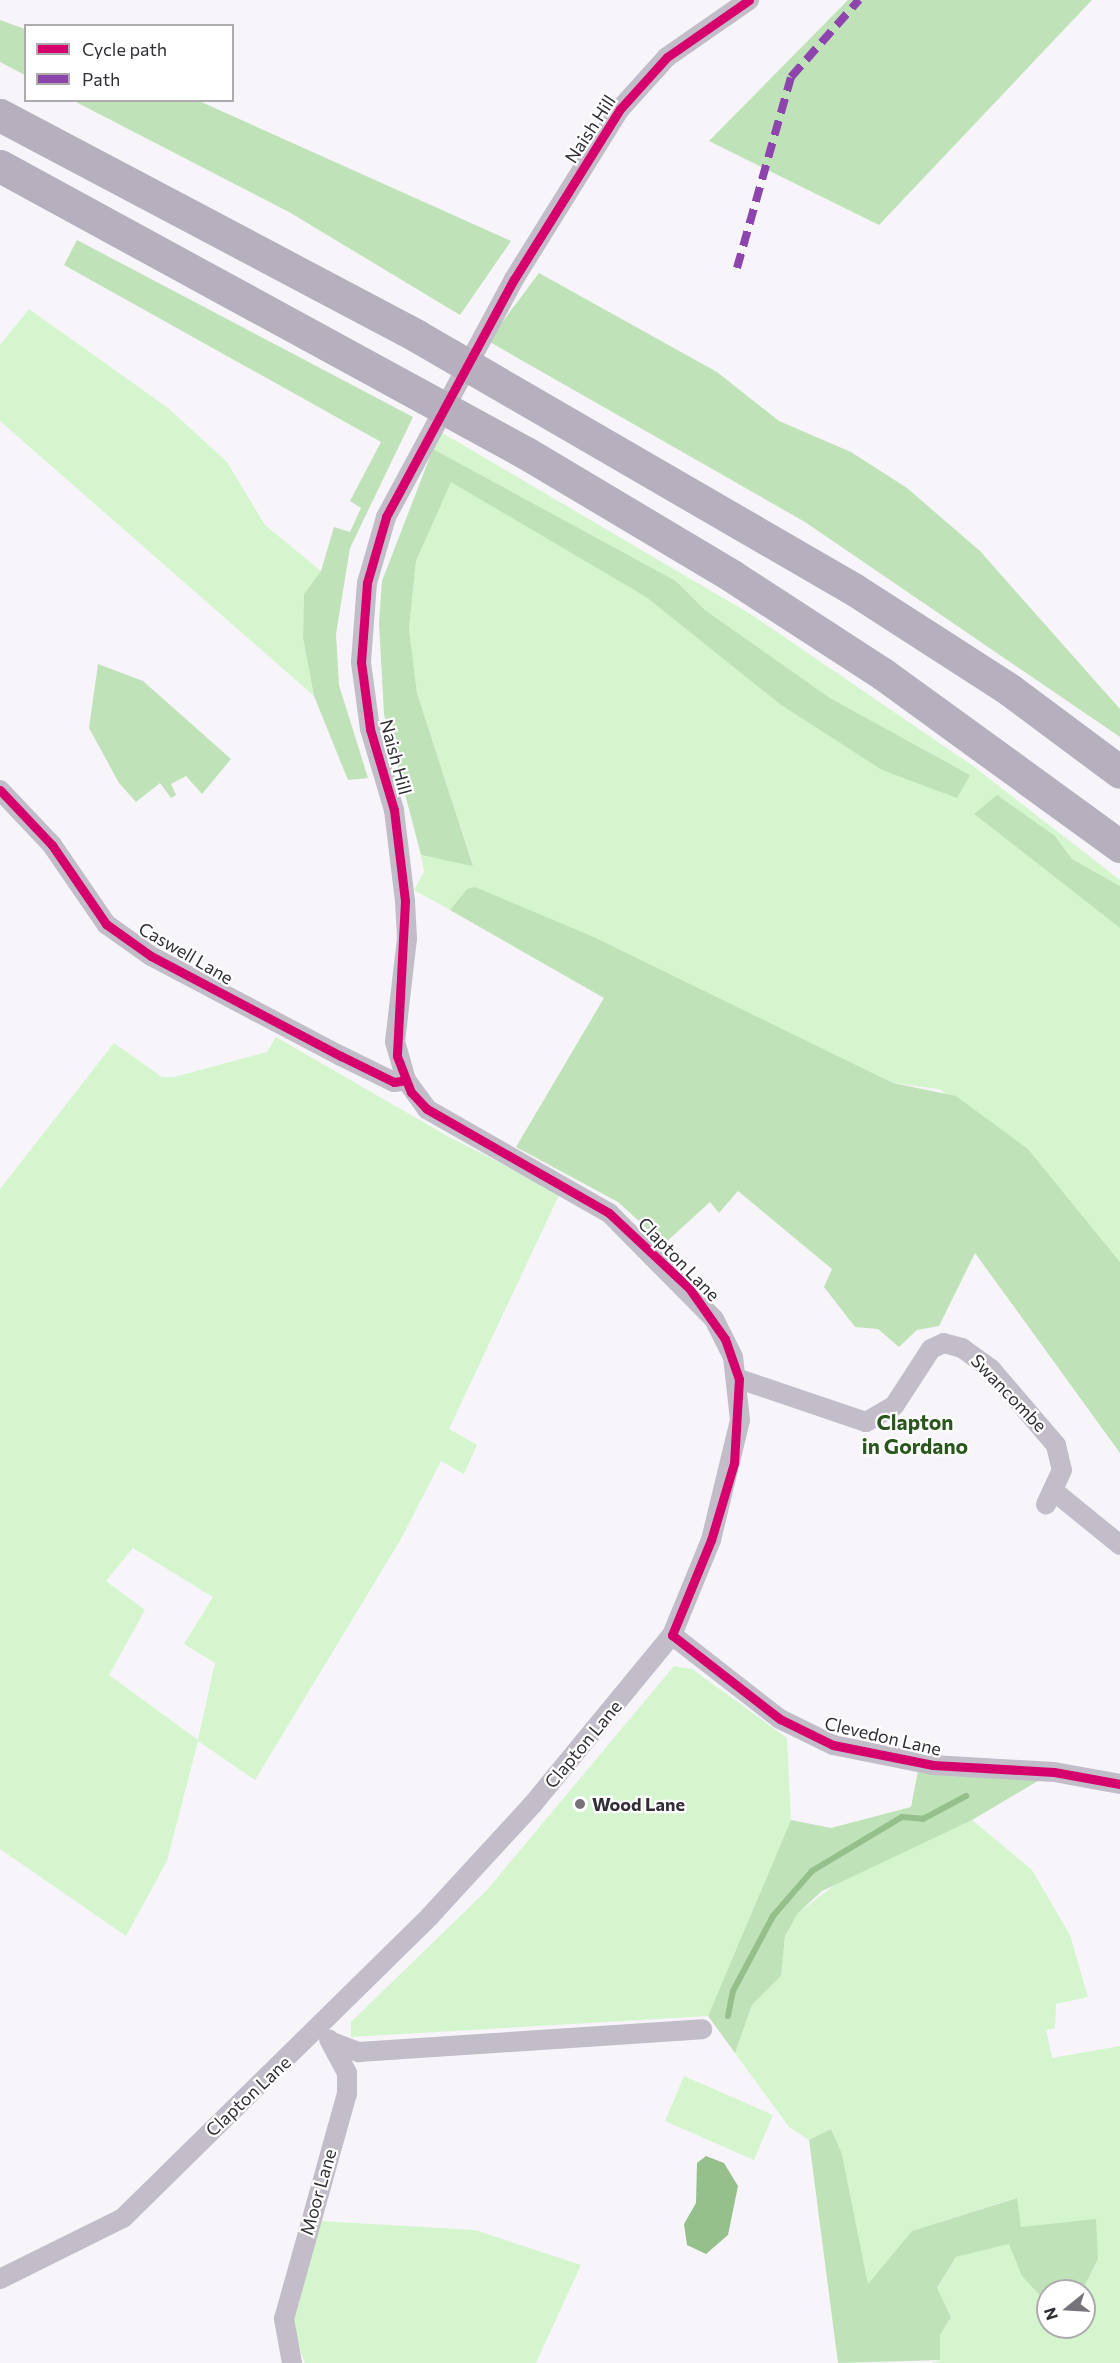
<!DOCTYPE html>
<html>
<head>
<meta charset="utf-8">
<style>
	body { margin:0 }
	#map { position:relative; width:1120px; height:2363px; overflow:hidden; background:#f7f5fa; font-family:Commissioner,sans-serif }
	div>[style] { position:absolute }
	.green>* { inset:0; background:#d5f5cf }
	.forest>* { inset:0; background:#bfe2b8 }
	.water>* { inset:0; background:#95c08b }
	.stream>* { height:6px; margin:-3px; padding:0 3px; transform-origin:3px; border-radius:3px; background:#95c08b }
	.street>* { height:20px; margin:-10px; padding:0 10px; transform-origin:10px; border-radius:10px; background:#c2bdc9 }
	.highway>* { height:33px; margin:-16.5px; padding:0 16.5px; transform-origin:16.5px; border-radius:16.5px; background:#b6afbe }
	.quiet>* { height:8px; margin-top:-4px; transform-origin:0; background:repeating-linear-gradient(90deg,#8e44ad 0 15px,transparent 0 23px) }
	.cycleway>* { height:9px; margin:-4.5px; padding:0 4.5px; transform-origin:4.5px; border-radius:4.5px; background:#d6006c }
	.dots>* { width:16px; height:16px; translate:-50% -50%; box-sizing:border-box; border:3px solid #fff; border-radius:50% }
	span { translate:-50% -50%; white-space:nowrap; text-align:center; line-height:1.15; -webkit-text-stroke:4.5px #fff; paint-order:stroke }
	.street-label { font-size:18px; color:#312e35 }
	.poi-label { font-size:18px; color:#312e35; font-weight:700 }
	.left { translate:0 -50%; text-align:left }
	.quarter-label { font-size:21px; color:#29561d; font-weight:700 }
	.legend { position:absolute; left:24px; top:24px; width:210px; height:78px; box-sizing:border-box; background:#fff; border:2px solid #adabae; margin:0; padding:8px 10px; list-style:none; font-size:18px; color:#312e35 }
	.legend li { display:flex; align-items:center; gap:12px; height:30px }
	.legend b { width:30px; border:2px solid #adabae }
	.north { position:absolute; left:1036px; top:2279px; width:60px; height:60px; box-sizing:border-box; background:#fff; border:2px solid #adabae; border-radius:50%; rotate:252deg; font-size:16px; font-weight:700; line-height:24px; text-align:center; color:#312e35 }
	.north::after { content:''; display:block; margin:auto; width:21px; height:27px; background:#76747a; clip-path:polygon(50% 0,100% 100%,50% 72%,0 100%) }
</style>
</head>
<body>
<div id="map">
	<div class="green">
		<i style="clip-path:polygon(29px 309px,168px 408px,227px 462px,265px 525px,321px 571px,304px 594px,303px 638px,314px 696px,0 421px,0 345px)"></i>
		<i style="clip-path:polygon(439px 431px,752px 615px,973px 766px,1120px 880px,1120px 886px,1072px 859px,1055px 836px,974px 814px,1120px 928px,1120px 1262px,1028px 1149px,939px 1089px,893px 1083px,596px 938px,467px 889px,450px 910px,414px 890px,424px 872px,421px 855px,473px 865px,417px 693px,409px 629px,416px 561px,451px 481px,646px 597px,781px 705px,882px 770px,970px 775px,830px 698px,705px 610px,676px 581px,433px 449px)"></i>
		<i style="clip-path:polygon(evenodd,276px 1037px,449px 1137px,560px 1193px,449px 1429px,477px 1445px,464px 1474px,441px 1461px,401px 1539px,255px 1780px,198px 1741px,167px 1861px,126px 1936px,0 1849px,0 1189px,114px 1043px,162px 1077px,174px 1077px,267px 1052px,276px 1037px,133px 1548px,213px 1597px,184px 1644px,215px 1663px,198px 1740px,109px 1675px,145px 1610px,106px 1581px,133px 1548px)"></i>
		<i style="clip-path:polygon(674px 1666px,692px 1669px,787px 1738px,791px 1820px,708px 2016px,351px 2037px,351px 2022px,486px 1891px)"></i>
		<i style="clip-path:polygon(972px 1820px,1032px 1870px,1070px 1935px,1088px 1997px,1056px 2004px,1055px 2028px,1046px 2030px,1052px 2058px,1120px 2046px,1120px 2363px,931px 2363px,940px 2360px,940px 2335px,951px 2317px,937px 2289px,956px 2257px,1009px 2244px,1023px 2276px,1048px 2304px,1048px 2327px,1069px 2327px,1077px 2334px,1090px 2309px,1082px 2291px,1098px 2259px,1021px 2228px,1016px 2198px,912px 2231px,868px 2285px,842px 2154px,831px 2129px,809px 2140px,789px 2127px,735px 2053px,752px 2005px,781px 1976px,785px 1936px,798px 1913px,845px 1877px)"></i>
		<i style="clip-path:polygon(684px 2076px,773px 2115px,754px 2160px,665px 2121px)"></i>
		<i style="clip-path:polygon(321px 2221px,475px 2230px,581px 2265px,536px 2363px,305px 2363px,293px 2333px,296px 2307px)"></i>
	</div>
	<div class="forest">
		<i style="clip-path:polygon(848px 0,1092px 0,879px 225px,709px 141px)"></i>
		<i style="clip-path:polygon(0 20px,25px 29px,25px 75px,0 62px)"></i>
		<i style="clip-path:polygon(74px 101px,199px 101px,511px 241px,460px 315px,289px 212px)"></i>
		<i style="clip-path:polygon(77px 240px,413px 417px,350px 548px,336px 634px,339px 685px,368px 778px,348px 780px,314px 696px,303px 638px,304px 594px,321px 571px,334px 527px,350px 532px,361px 508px,350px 501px,381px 442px,64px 265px)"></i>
		<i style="clip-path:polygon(539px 273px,717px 372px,779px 421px,851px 452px,907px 488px,980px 551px,1120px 709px,1120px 737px,805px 522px,488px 341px)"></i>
		<i style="clip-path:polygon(433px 449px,676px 581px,705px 610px,830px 698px,970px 775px,957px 798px,882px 770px,781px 705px,646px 597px,451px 482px,416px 561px,409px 629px,417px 693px,473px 866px,421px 855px,384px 714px,379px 623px,382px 581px)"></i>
		<i style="clip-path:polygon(98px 664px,143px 681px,231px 759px,202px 794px,186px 776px,171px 784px,176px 795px,171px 798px,160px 783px,136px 802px,119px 783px,89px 728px)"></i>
		<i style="clip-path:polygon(997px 795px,1055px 836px,1072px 859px,1120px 886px,1120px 928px,974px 814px)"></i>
		<i style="clip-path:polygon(475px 887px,596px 938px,893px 1083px,956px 1096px,1028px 1149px,1120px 1262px,1120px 1453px,975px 1253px,939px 1326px,917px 1330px,899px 1347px,878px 1329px,855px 1327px,824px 1287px,832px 1269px,738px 1191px,719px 1213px,710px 1202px,664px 1244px,618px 1202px,516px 1147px,604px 998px,450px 910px,467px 889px)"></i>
		<i style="clip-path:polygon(918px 1771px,1043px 1778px,972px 1820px,822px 1891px,798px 1913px,785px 1936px,781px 1976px,752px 2005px,735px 2053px,708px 2016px,791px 1820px,831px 1828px,911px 1807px)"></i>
		<i style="clip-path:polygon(831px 2129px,842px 2154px,868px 2284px,912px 2231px,1017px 2198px,1021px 2227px,1096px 2219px,1098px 2259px,1082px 2291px,1048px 2291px,1048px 2304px,1022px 2276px,1009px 2244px,956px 2257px,937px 2288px,951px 2317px,940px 2335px,940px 2360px,838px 2363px,809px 2140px)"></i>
	</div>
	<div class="water">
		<i style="clip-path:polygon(706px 2156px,724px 2163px,738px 2186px,728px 2235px,706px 2254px,687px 2245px,684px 2224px,696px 2203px,697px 2163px)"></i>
	</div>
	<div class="stream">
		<i style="left:728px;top:2016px;width:25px;rotate:-79deg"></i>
		<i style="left:733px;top:1991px;width:85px;rotate:-61.9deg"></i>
		<i style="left:773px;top:1916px;width:60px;rotate:-49.1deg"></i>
		<i style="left:812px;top:1871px;width:105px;rotate:-31deg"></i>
		<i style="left:902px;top:1817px;width:21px;rotate:5deg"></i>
		<i style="left:923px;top:1819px;width:49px;rotate:-28.1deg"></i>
	</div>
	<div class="street">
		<i style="left:0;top:790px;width:76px;rotate:46.6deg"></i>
		<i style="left:52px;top:845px;width:96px;rotate:55.6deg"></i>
		<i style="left:106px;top:924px;width:55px;rotate:35.4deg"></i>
		<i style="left:151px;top:956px;width:215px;rotate:27.8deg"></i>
		<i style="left:341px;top:1056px;width:59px;rotate:26.1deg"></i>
		<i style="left:394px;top:1082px;width:12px;rotate:-9deg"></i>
		<i style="left:739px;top:1379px;width:134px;rotate:18.7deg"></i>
		<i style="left:866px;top:1422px;width:32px;rotate:-30deg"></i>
		<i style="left:894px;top:1406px;width:68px;rotate:-57deg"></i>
		<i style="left:931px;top:1349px;width:14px;rotate:-25deg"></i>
		<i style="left:944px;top:1343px;width:19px;rotate:16deg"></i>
		<i style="left:962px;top:1348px;width:36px;rotate:36deg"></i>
		<i style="left:991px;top:1369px;width:100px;rotate:49.5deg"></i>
		<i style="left:1056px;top:1445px;width:26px;rotate:77deg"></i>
		<i style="left:1062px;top:1470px;width:38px;rotate:115deg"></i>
		<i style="left:1055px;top:1492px;width:84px;rotate:39.2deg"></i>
		<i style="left:672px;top:1635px;width:137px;rotate:37.9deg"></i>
		<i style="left:780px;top:1719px;width:59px;rotate:26.1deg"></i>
		<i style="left:833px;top:1745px;width:102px;rotate:11.3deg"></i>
		<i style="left:933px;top:1765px;width:121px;rotate:3.3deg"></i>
		<i style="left:1054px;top:1772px;width:67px;rotate:10.3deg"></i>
		<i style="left:335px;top:2043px;width:26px;rotate:21deg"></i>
		<i style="left:359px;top:2052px;width:344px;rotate:-3.8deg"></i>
		<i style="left:0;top:2279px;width:137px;rotate:-26.4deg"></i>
		<i style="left:123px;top:2218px;width:431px;rotate:-44.5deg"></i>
		<i style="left:430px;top:1916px;width:152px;rotate:-47.4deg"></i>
		<i style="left:533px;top:1804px;width:219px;rotate:-50.6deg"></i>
		<i style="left:672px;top:1635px;width:103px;rotate:-67.7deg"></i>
		<i style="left:711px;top:1540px;width:123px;rotate:-76.4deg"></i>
		<i style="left:740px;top:1420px;width:63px;rotate:-96.3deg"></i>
		<i style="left:733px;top:1357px;width:42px;rotate:-116.6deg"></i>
		<i style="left:714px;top:1319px;width:149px;rotate:-134.7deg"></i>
		<i style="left:609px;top:1213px;width:210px;rotate:-150.3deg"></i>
		<i style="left:427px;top:1109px;width:36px;rotate:-126deg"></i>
		<i style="left:406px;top:1080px;width:40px;rotate:-106deg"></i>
		<i style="left:395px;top:1042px;width:104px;rotate:-83.4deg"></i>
		<i style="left:407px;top:939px;width:38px;rotate:-93deg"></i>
		<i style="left:405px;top:901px;width:92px;rotate:-96.9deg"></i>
		<i style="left:394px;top:810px;width:84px;rotate:-106.5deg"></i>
		<i style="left:370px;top:729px;width:68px;rotate:-97.7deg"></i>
		<i style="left:361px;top:662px;width:79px;rotate:-85.7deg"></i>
		<i style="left:367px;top:583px;width:69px;rotate:-73.9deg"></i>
		<i style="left:386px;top:517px;width:270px;rotate:-61.7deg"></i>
		<i style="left:514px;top:279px;width:200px;rotate:-58.1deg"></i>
		<i style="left:620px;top:109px;width:70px;rotate:-47.9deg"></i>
		<i style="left:667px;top:57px;width:100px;rotate:-34.8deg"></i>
		<i style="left:292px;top:2363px;width:45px;rotate:-100.3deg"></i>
		<i style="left:284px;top:2319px;width:234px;rotate:-74.4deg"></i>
		<i style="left:347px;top:2094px;width:21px;rotate:-90deg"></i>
		<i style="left:347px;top:2073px;width:38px;rotate:-118deg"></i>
	</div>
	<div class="highway">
		<i style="left:0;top:115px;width:472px;rotate:27.9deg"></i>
		<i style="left:417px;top:336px;width:506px;rotate:30.11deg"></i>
		<i style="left:855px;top:590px;width:184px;rotate:32.8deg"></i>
		<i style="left:1010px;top:690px;width:137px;rotate:36.7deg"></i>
		<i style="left:0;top:166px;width:599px;rotate:28.62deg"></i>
		<i style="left:526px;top:453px;width:240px;rotate:30.8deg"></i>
		<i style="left:732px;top:576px;width:180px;rotate:33deg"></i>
		<i style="left:883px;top:674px;width:293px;rotate:36deg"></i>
	</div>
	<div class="quiet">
		<i style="left:737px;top:268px;width:198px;rotate:-74.2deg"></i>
		<i style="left:791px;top:77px;width:103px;rotate:-48.6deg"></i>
	</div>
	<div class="cycleway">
		<i style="left:749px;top:0;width:100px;rotate:145.2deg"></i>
		<i style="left:667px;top:57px;width:70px;rotate:132.1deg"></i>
		<i style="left:620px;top:109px;width:200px;rotate:121.9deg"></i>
		<i style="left:514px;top:279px;width:270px;rotate:118.3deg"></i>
		<i style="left:386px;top:517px;width:69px;rotate:106.1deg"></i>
		<i style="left:367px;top:583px;width:79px;rotate:94.3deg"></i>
		<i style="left:361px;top:662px;width:68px;rotate:82.3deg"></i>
		<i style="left:370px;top:729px;width:84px;rotate:73.5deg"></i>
		<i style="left:394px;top:810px;width:92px;rotate:83.1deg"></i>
		<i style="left:405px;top:901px;width:155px;rotate:93deg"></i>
		<i style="left:397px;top:1056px;width:39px;rotate:69deg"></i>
		<i style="left:411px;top:1092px;width:23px;rotate:47deg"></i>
		<i style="left:427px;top:1109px;width:210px;rotate:29.7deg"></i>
		<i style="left:609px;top:1213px;width:110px;rotate:43.2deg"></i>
		<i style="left:689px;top:1288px;width:62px;rotate:54.8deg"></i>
		<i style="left:725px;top:1339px;width:42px;rotate:70.7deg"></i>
		<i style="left:739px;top:1379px;width:84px;rotate:93.4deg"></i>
		<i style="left:734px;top:1463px;width:80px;rotate:106.6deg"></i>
		<i style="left:711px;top:1540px;width:103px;rotate:112.3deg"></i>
		<i style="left:672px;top:1635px;width:137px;rotate:37.9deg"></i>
		<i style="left:780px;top:1719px;width:59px;rotate:26.1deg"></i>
		<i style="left:833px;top:1745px;width:102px;rotate:11.3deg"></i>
		<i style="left:933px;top:1765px;width:121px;rotate:3.3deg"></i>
		<i style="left:1054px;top:1772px;width:67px;rotate:10.3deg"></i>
		<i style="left:0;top:790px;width:76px;rotate:46.6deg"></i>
		<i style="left:52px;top:845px;width:96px;rotate:55.6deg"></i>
		<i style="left:106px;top:924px;width:55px;rotate:35.4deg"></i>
		<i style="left:151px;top:956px;width:215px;rotate:27.8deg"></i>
		<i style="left:341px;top:1056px;width:59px;rotate:26.1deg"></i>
		<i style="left:394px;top:1082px;width:12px;rotate:-9deg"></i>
	</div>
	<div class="dots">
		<i style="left:580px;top:1804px;background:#76747a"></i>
	</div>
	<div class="street-label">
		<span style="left:590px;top:129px;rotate:-57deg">Naish Hill</span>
		<span style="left:396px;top:757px;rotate:75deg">Naish Hill</span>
		<span style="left:186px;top:953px;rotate:30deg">Caswell Lane</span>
		<span style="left:679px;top:1259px;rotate:46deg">Clapton Lane</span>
		<span style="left:1009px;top:1393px;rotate:46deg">Swancombe</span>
		<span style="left:883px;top:1736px;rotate:13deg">Clevedon Lane</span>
		<span style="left:583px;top:1744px;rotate:-50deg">Clapton Lane</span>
		<span style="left:248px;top:2096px;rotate:-43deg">Clapton Lane</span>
		<span style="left:318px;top:2192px;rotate:-74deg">Moor Lane</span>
	</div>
	<div class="poi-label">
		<span class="left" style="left:592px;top:1804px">Wood Lane</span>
	</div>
	<div class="quarter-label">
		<span style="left:915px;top:1434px">Clapton<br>in Gordano</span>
	</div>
	<ul class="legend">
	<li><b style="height:8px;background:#d6006c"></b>Cycle path</li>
	<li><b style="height:8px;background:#8e44ad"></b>Path</li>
	</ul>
	<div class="north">N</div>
</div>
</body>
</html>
